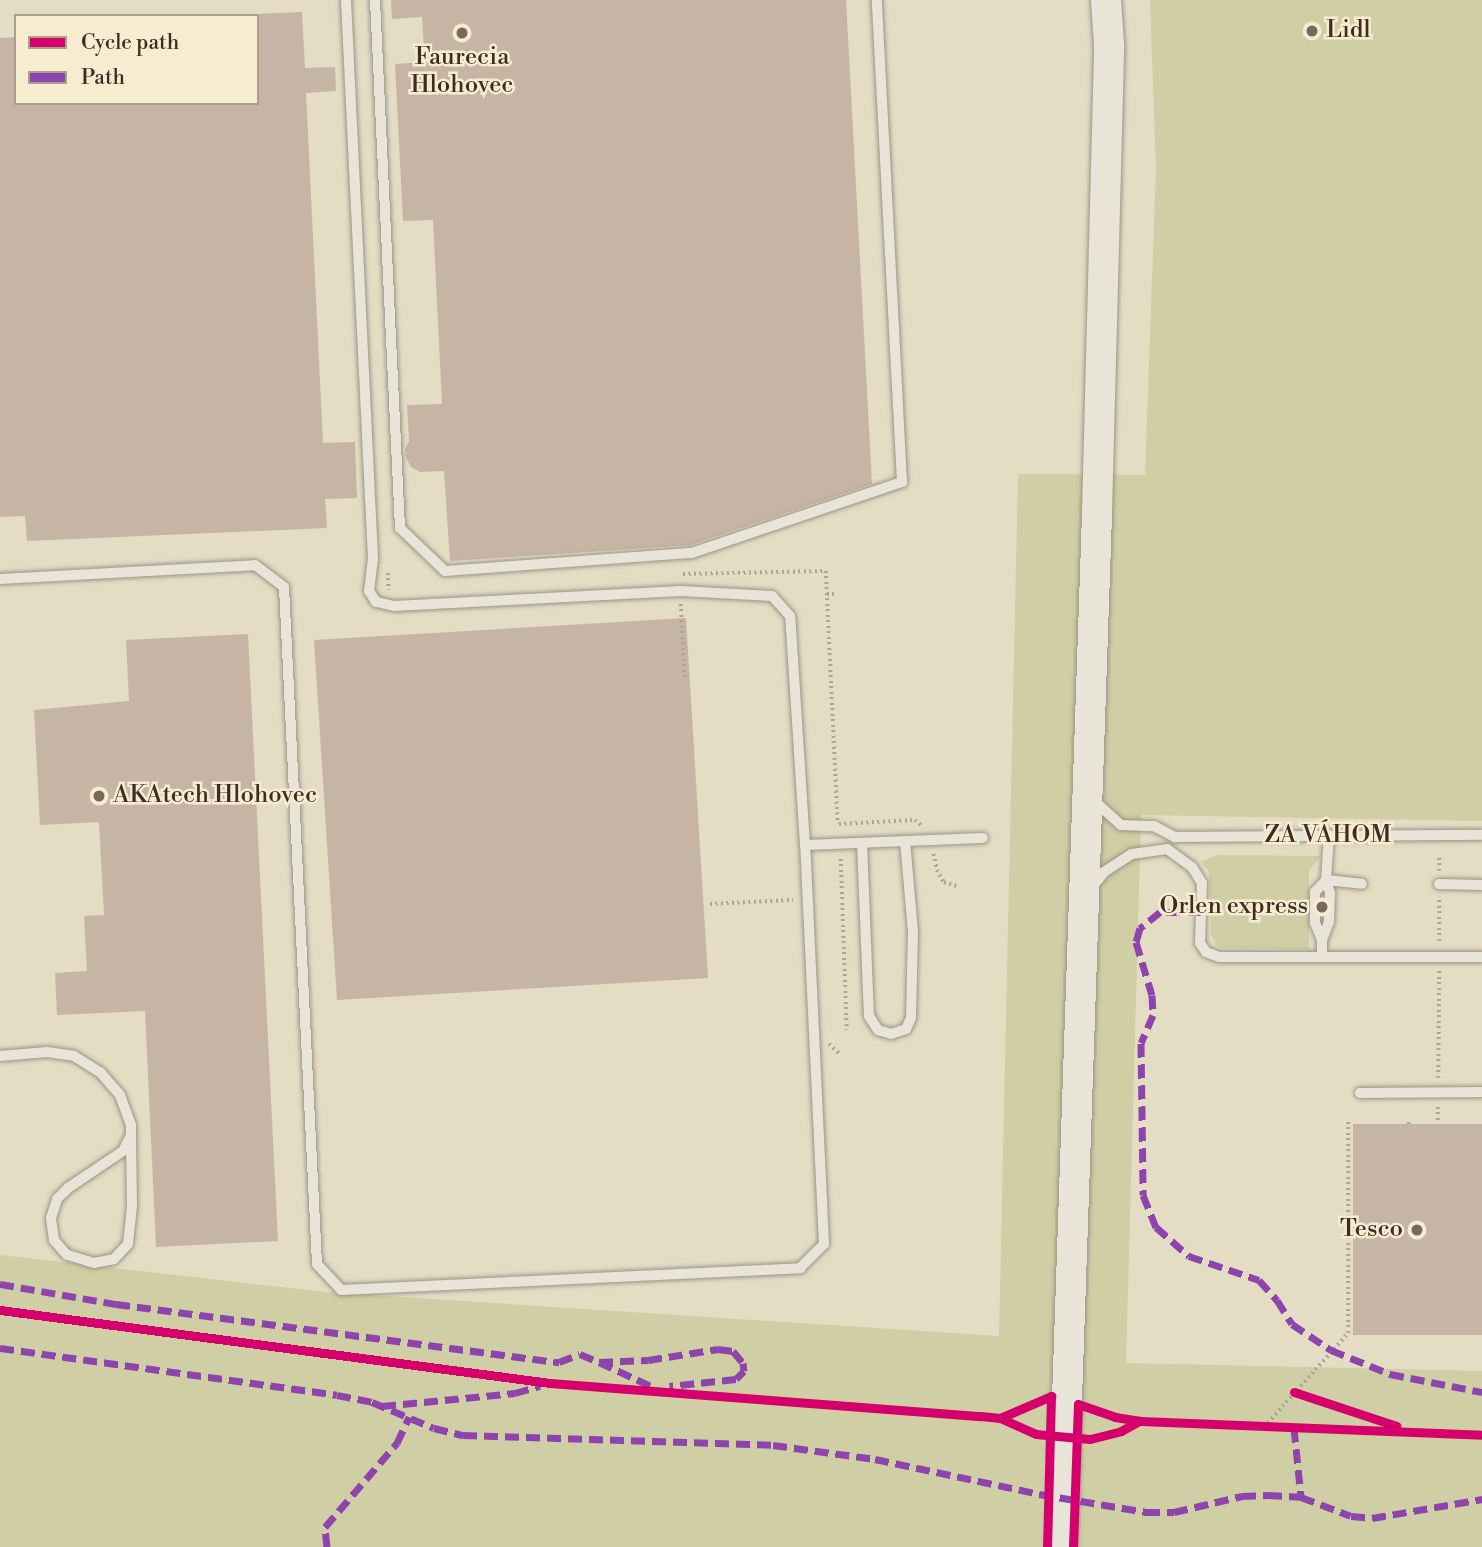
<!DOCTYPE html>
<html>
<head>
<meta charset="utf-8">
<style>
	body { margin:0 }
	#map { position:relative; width:1482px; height:1547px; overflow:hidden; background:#e4dcc3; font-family:"Libre Bodoni",serif }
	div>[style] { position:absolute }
	.green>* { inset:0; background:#d0cea4 }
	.building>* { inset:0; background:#c6b5a4 }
	.path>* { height:3.5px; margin-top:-1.75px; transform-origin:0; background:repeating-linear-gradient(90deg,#aba69d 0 2px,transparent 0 5.5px) }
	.roads { filter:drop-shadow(0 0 2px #9b9485) drop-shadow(0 0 2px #9b9485) }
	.service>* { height:10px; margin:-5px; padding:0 5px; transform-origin:5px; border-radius:5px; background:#e9e4d8 }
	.secondary>* { height:30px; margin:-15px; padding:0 15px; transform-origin:15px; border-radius:15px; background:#e9e4d8 }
	.quiet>* { height:7px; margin-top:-3.5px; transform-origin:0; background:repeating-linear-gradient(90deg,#8e44ad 0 14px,transparent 0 21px) }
	.cycleway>* { height:9px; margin:-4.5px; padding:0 4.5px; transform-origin:4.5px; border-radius:4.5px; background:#d6006c }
	.dots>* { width:19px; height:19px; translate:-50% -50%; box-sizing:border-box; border:4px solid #f6ecd0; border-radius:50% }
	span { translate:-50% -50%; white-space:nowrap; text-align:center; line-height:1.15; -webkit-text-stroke:5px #f6ecd0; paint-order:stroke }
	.poi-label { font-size:24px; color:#3e2b23 }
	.left { translate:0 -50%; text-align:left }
	.right { translate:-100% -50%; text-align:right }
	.street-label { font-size:24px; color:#3e2b23 }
	.legend { position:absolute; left:14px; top:14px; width:245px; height:91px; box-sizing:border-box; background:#f6ecd0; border:2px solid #ac9f8b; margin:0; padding:9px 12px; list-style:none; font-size:21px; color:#3e2b23 }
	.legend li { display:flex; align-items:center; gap:14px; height:35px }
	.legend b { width:35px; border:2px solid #ac9f8b }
</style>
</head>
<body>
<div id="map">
	<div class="green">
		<i style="clip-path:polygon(1150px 0,1482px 0,1482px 821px,1141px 815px,1126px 1363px,1482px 1371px,1482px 1547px,0 1547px,0 1255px,325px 1292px,999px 1336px,1018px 474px,1145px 475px,1156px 169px)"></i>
		<i style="clip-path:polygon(1217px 855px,1321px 856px,1309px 871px,1309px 949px,1221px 948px,1216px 945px,1211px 934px,1209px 871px,1201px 862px)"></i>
	</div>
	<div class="building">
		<i style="clip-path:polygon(391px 0,846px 0,872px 484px,690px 545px,450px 561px,444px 471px,420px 472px,411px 467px,406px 458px,405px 449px,409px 441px,407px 405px,442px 404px,433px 220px,403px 221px,395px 64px,425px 62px,422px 17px,392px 19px)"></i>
		<i style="clip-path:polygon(302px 12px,305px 68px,335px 67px,336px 91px,306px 93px,323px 443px,355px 442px,357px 498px,325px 499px,327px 528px,27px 541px,25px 516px,0 517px,0 38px,16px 37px,16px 103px,257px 103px,257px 14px)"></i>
		<i style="clip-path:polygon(686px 618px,708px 978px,337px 1000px,314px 640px)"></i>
		<i style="clip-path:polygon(248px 634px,278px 1241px,156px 1247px,145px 1011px,57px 1015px,55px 973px,87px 971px,84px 916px,104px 915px,99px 822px,40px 825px,34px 710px,129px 701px,126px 640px)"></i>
		<i style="clip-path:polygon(1353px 1124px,1482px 1124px,1482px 1335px,1353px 1335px)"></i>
	</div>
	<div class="path">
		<i style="left:388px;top:573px;width:17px;rotate:87deg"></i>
		<i style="left:683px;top:574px;width:143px;rotate:-1.2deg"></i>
		<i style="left:826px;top:571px;width:253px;rotate:87.3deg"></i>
		<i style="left:827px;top:594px;width:9px"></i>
		<i style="left:681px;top:604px;width:75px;rotate:86.9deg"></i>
		<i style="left:839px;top:824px;width:76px;rotate:-3deg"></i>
		<i style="left:915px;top:820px;width:8px;rotate:40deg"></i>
		<i style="left:934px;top:854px;width:16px;rotate:79deg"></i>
		<i style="left:937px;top:870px;width:14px;rotate:60deg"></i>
		<i style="left:944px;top:882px;width:14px;rotate:17deg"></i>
		<i style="left:841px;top:859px;width:171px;rotate:88deg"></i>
		<i style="left:1439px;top:871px;width:15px;rotate:-90deg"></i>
		<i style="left:710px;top:904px;width:83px;rotate:-2.8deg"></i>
		<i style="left:1439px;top:941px;width:44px;rotate:-90deg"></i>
		<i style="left:829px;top:1044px;width:16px;rotate:43deg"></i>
		<i style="left:1438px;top:1078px;width:108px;rotate:-89.5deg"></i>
		<i style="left:1438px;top:1107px;width:15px;rotate:90deg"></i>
		<i style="left:1409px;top:1122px;width:2px;rotate:90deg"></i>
		<i style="left:1264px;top:1427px;width:126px;rotate:-48.2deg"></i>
		<i style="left:1348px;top:1333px;width:211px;rotate:-90deg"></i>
	</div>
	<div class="roads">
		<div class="service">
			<i style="left:375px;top:0;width:529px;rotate:87.29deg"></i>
			<i style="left:400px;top:528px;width:62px;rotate:43.7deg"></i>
			<i style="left:445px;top:571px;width:248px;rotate:-4.2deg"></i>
			<i style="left:692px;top:553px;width:222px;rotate:-18.7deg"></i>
			<i style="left:902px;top:482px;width:483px;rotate:-93deg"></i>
			<i style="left:0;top:579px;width:255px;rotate:-3.1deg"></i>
			<i style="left:255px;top:565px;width:36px;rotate:37deg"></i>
			<i style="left:284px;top:587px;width:678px;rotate:87.21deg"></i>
			<i style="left:317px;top:1264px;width:35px;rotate:47deg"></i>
			<i style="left:341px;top:1290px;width:460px;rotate:-2.7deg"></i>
			<i style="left:800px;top:1268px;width:34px;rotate:-45deg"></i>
			<i style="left:824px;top:1244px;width:399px;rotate:-92.7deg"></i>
			<i style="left:805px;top:845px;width:229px;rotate:-93.7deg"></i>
			<i style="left:790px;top:616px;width:27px;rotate:-132deg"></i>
			<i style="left:772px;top:596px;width:91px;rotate:-176.9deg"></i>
			<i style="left:681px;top:591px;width:287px;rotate:177deg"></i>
			<i style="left:394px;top:606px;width:18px;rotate:-167deg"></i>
			<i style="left:376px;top:602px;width:13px;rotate:-122deg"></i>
			<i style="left:369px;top:591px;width:32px;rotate:-83deg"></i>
			<i style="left:373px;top:559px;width:560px;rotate:-92.77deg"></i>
			<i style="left:1091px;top:798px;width:40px;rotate:42deg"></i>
			<i style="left:1121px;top:825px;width:33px;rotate:2deg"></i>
			<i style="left:1154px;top:826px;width:24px;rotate:28deg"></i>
			<i style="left:1175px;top:837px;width:307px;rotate:-0.4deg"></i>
			<i style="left:862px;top:843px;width:173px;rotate:87.7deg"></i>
			<i style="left:869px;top:1016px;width:17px;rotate:57deg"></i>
			<i style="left:878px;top:1030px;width:14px;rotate:17deg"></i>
			<i style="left:891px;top:1034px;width:16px;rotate:-18deg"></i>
			<i style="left:906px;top:1029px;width:12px;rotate:-66deg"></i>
			<i style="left:911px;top:1018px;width:86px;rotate:-88.7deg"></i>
			<i style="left:913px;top:932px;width:91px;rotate:-95deg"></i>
			<i style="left:805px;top:845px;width:178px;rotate:-2.3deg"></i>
			<i style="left:1326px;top:880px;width:36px;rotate:6deg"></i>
			<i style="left:1439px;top:884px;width:43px;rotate:1.3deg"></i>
			<i style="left:1092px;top:887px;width:19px;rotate:-51deg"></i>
			<i style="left:1104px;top:872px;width:33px;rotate:-33deg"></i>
			<i style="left:1132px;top:854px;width:35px;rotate:-8deg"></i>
			<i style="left:1167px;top:849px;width:31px;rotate:36deg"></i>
			<i style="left:1192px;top:867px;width:19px;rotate:58deg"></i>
			<i style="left:1202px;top:883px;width:60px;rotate:91.9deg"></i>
			<i style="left:1200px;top:943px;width:11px;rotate:56deg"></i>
			<i style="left:1206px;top:952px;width:14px;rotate:21deg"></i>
			<i style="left:1219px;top:957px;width:263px"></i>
			<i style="left:1322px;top:940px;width:18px;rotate:-112deg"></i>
			<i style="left:1315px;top:923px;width:31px;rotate:-90deg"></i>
			<i style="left:1315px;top:892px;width:16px;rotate:-47deg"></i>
			<i style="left:1322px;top:957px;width:17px;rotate:-90deg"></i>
			<i style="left:1322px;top:940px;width:19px;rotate:-69deg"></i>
			<i style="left:1329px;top:922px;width:29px;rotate:-88deg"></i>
			<i style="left:1330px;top:893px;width:14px;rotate:-107deg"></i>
			<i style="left:1326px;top:880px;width:45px;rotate:-86.2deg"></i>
			<i style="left:0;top:1056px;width:47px;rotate:-4.9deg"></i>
			<i style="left:47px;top:1052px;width:27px;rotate:8deg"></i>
			<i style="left:74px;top:1056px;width:31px;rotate:32deg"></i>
			<i style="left:100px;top:1072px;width:30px;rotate:49deg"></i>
			<i style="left:120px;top:1095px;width:32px;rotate:70deg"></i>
			<i style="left:131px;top:1125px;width:10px;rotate:90deg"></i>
			<i style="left:131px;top:1135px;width:71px;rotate:89.2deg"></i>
			<i style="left:132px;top:1206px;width:38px;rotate:96deg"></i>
			<i style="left:128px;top:1244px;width:21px;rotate:133deg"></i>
			<i style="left:114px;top:1259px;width:20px;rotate:169deg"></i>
			<i style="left:94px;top:1263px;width:28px;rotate:-163deg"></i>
			<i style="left:67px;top:1255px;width:20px;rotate:-131deg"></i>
			<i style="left:54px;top:1240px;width:22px;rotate:-98deg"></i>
			<i style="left:51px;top:1218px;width:20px;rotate:-72deg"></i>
			<i style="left:57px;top:1199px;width:16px;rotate:-45deg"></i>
			<i style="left:68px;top:1188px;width:66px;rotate:-33.9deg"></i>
			<i style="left:123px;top:1151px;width:18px;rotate:-63deg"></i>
			<i style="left:1360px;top:1093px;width:122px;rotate:-0.5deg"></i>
		</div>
		<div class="secondary">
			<i style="left:1062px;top:1547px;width:1036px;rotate:-88.06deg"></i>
			<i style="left:1097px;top:512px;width:467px;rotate:-88.5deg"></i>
			<i style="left:1109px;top:45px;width:45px;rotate:-93.8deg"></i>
		</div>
	</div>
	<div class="quiet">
		<i style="left:1201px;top:912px;width:41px;rotate:180deg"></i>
		<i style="left:1160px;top:912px;width:26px;rotate:141deg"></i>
		<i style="left:1140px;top:928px;width:15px;rotate:106deg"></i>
		<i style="left:1136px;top:942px;width:55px;rotate:73.2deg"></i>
		<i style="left:1152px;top:995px;width:20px;rotate:87deg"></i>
		<i style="left:1153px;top:1015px;width:30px;rotate:113deg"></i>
		<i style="left:1141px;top:1043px;width:152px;rotate:89.2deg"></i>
		<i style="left:1143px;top:1195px;width:35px;rotate:68deg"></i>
		<i style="left:1156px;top:1227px;width:44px;rotate:41.3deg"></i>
		<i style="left:1189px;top:1256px;width:74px;rotate:18.9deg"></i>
		<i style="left:1259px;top:1280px;width:27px;rotate:48deg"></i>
		<i style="left:1277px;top:1300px;width:28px;rotate:58deg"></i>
		<i style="left:1292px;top:1324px;width:47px;rotate:33.7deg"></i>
		<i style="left:1331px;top:1350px;width:64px;rotate:22.1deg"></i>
		<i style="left:1390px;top:1374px;width:94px;rotate:11.1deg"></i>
		<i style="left:0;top:1284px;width:118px;rotate:9.8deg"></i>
		<i style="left:116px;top:1304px;width:447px;rotate:7.5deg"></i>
		<i style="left:559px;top:1362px;width:22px;rotate:-21deg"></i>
		<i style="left:580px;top:1354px;width:21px;rotate:23deg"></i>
		<i style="left:599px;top:1362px;width:49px;rotate:-2.3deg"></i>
		<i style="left:648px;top:1360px;width:71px;rotate:-8.9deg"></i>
		<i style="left:718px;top:1349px;width:15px;rotate:8deg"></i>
		<i style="left:733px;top:1351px;width:16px;rotate:50deg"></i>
		<i style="left:743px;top:1363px;width:8px;rotate:83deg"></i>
		<i style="left:744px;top:1371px;width:11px;rotate:135deg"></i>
		<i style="left:736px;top:1379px;width:67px;rotate:174deg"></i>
		<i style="left:0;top:1348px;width:340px;rotate:7.9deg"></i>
		<i style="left:337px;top:1395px;width:36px;rotate:11deg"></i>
		<i style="left:372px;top:1402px;width:67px;rotate:22.8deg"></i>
		<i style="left:434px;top:1428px;width:30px;rotate:14deg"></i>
		<i style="left:463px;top:1435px;width:310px;rotate:1.8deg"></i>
		<i style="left:773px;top:1445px;width:103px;rotate:7.8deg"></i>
		<i style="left:875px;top:1459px;width:168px;rotate:12deg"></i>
		<i style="left:1039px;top:1494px;width:109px;rotate:9.5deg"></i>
		<i style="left:1146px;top:1512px;width:28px"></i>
		<i style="left:1174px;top:1512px;width:70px;rotate:-13.2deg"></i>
		<i style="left:1242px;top:1496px;width:26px;rotate:-2deg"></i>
		<i style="left:1268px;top:1495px;width:33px;rotate:3deg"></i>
		<i style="left:1301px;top:1497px;width:53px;rotate:20.8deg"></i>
		<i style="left:1351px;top:1516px;width:21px;rotate:5deg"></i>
		<i style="left:1372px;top:1518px;width:112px;rotate:-9.8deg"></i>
		<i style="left:599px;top:1362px;width:57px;rotate:24.8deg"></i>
		<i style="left:382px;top:1406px;width:134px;rotate:-5.6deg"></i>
		<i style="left:515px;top:1393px;width:26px;rotate:-16deg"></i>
		<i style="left:1294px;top:1428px;width:69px;rotate:84.2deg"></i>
		<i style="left:327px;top:1547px;width:20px;rotate:-96deg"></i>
		<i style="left:325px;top:1527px;width:111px;rotate:-49.4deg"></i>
		<i style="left:397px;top:1443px;width:29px;rotate:-65deg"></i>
	</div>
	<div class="cycleway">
		<i style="left:0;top:1310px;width:555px;rotate:7.56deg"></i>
		<i style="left:550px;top:1383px;width:432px;rotate:4.4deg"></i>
		<i style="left:981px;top:1416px;width:19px;rotate:6deg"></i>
		<i style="left:1000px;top:1418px;width:39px;rotate:24deg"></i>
		<i style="left:1036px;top:1434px;width:54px;rotate:5.3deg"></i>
		<i style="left:1090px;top:1439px;width:32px;rotate:-14deg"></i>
		<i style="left:1121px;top:1431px;width:21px;rotate:-29deg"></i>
		<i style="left:1294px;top:1392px;width:108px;rotate:18.3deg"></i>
		<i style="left:1000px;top:1418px;width:56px;rotate:-23.3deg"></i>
		<i style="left:1051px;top:1396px;width:151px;rotate:91.5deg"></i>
		<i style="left:1073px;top:1547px;width:143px;rotate:-88deg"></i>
		<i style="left:1078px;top:1404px;width:39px;rotate:19deg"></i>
		<i style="left:1115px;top:1417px;width:24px;rotate:9deg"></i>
		<i style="left:1139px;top:1421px;width:343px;rotate:2.3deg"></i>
	</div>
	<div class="dots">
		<i style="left:1312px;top:31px;background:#78695b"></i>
		<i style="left:462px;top:33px;background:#78695b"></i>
		<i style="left:99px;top:796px;background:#78695b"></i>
		<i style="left:1322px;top:907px;background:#78695b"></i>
		<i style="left:1417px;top:1230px;background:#78695b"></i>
	</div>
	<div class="poi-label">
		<span class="left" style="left:1326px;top:31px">Lidl</span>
		<span style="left:462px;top:72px">Faurecia<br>Hlohovec</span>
		<span class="left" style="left:113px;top:796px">AKAtech Hlohovec</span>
		<span class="right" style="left:1308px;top:907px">Orlen express</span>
		<span class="right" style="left:1403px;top:1230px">Tesco</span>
	</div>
	<div class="street-label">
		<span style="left:1328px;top:836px">ZA VÁHOM</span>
	</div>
	<ul class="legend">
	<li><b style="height:9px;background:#d6006c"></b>Cycle path</li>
	<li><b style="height:9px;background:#8e44ad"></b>Path</li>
	</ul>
</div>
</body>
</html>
